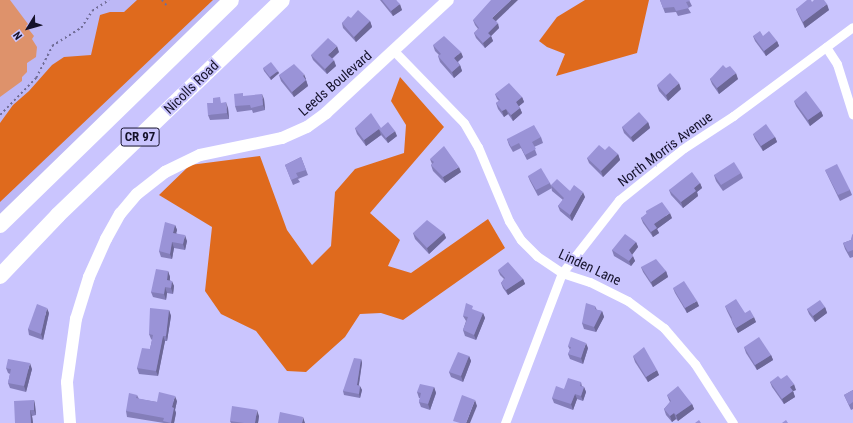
<!DOCTYPE html>
<html>
<head>
<meta charset="utf-8">
<style>
	body { margin:0 }
	#map { position:relative; width:853px; height:423px; overflow:hidden; background:#cac5fe; font-family:"Roboto Condensed",sans-serif }
	div>[style] { position:absolute }
	.built>* { inset:0; background:#bdb8f6 }
	.green>* { inset:0; background:#de926b }
	.forest>* { inset:0; background:#df6a1d }
	.path>* { height:1.5px; margin-top:-0.75px; transform-origin:0; background:repeating-linear-gradient(90deg,#716d97 0 2px,transparent 0 5px) }
	.minor>* { height:9px; margin:-4.5px; padding:0 4.5px; transform-origin:4.5px; border-radius:4.5px; background:#fff }
	.tertiary>* { height:12px; margin:-6px; padding:0 6px; transform-origin:6px; border-radius:6px; background:#fff }
	.trunk>* { height:16px; margin:-8px; padding:0 8px; transform-origin:8px; border-radius:8px; background:#fff }
	.wall>* { inset:0; background:#847eb9 }
	.shaded-wall>* { inset:0; background:#6c6796 }
	.building>* { inset:0; background:#9a93d7 }
	span { translate:-50% -50%; white-space:nowrap; text-align:center; line-height:1.15; -webkit-text-stroke:4px #cac5fe; paint-order:stroke }
	.shield-label span { padding:1px 3px; background:#cac5fe; border:1px solid; border-radius:3px; -webkit-text-stroke-width:0 }
	.shield-label { font-size:13px; color:#15122b; font-weight:700 }
	.street-label { font-size:14px; color:#15122b }
	.north { position:absolute; left:8px; top:8px; width:40px; height:40px; -webkit-text-stroke:3px #cac5fe; paint-order:stroke; rotate:233deg; font-size:11px; font-weight:700; line-height:16px; text-align:center; color:#15122b }
	.north::after { content:''; display:block; margin:auto; width:14px; height:18px; background:#15122b; clip-path:polygon(50% 0,100% 100%,50% 72%,0 100%) }
</style>
</head>
<body>
<div id="map">
	<div class="built">
		<i style="clip-path:polygon(0 0,231px 0,0 225px)"></i>
	</div>
	<div class="green">
		<i style="clip-path:polygon(0 0,10px 0,28px 24px,26px 26px,34px 36px,32px 39px,37px 47px,36px 57px,27px 63px,27px 72px,22px 77px,22px 81px,0 97px)"></i>
	</div>
	<div class="forest">
		<i style="clip-path:polygon(137px 0,213px 0,0 202px,0 123px,13px 105px,29px 91px,52px 65px,64px 57px,91px 55px,100px 15px,110px 12px,124px 12px)"></i>
		<i style="clip-path:polygon(585px 0,649px 0,637px 53px,556px 76px,565px 54px,547px 47px,539px 41px,557px 17px)"></i>
		<i style="clip-path:polygon(400px 77px,444px 127px,370px 213px,400px 240px,388px 266px,411px 273px,488px 219px,505px 248px,403px 320px,381px 313px,360px 314px,345px 337px,306px 372px,287px 371px,256px 331px,221px 314px,205px 291px,212px 227px,159px 195px,190px 165px,260px 156px,287px 230px,312px 265px,331px 246px,335px 192px,355px 169px,404px 153px,406px 125px,391px 101px)"></i>
	</div>
	<div class="path">
		<i style="left:162px;top:0;width:9px;rotate:49deg"></i>
		<i style="left:0;top:115px;width:52px;rotate:-45.8deg"></i>
		<i style="left:36px;top:78px;width:36px;rotate:-63deg"></i>
		<i style="left:52px;top:46px;width:34px;rotate:-32deg"></i>
		<i style="left:81px;top:28px;width:20px;rotate:-57deg"></i>
		<i style="left:92px;top:11px;width:20px;rotate:-33deg"></i>
	</div>
	<div class="minor">
		<i style="left:826px;top:47px;width:20px;rotate:57deg"></i>
		<i style="left:837px;top:64px;width:53px;rotate:72.6deg"></i>
		<i style="left:394px;top:51px;width:100px;rotate:45.8deg"></i>
		<i style="left:464px;top:123px;width:28px;rotate:60deg"></i>
		<i style="left:478px;top:147px;width:80px;rotate:67.3deg"></i>
		<i style="left:509px;top:221px;width:22px;rotate:58deg"></i>
		<i style="left:521px;top:240px;width:23px;rotate:45deg"></i>
		<i style="left:537px;top:256px;width:30px;rotate:34deg"></i>
		<i style="left:562px;top:273px;width:29px;rotate:18deg"></i>
		<i style="left:590px;top:282px;width:42px;rotate:26.6deg"></i>
		<i style="left:628px;top:301px;width:45px;rotate:36.9deg"></i>
		<i style="left:664px;top:328px;width:48px;rotate:49.3deg"></i>
		<i style="left:695px;top:364px;width:70px;rotate:57.2deg"></i>
		<i style="left:505px;top:423px;width:160px;rotate:-69.2deg"></i>
		<i style="left:562px;top:273px;width:93px;rotate:-52deg"></i>
		<i style="left:619px;top:200px;width:83px;rotate:-38.7deg"></i>
		<i style="left:684px;top:148px;width:59px;rotate:-33.1deg"></i>
		<i style="left:733px;top:116px;width:149px;rotate:-36.6deg"></i>
	</div>
	<div class="tertiary">
		<i style="left:70px;top:423px;width:41px;rotate:-94.2deg"></i>
		<i style="left:67px;top:382px;width:64px;rotate:-81.9deg"></i>
		<i style="left:76px;top:319px;width:44px;rotate:-72.8deg"></i>
		<i style="left:89px;top:277px;width:42px;rotate:-65.9deg"></i>
		<i style="left:106px;top:239px;width:29px;rotate:-61deg"></i>
		<i style="left:120px;top:214px;width:26px;rotate:-50deg"></i>
		<i style="left:137px;top:194px;width:36px;rotate:-38deg"></i>
		<i style="left:165px;top:172px;width:39px;rotate:-26deg"></i>
		<i style="left:200px;top:155px;width:84px;rotate:-11.7deg"></i>
		<i style="left:282px;top:138px;width:27px;rotate:-24deg"></i>
		<i style="left:307px;top:127px;width:24px;rotate:-36deg"></i>
		<i style="left:326px;top:113px;width:166px;rotate:-42.8deg"></i>
	</div>
	<div class="trunk">
		<i style="left:0;top:225px;width:322px;rotate:-44.2deg"></i>
		<i style="left:0;top:276px;width:84px;rotate:-46.4deg"></i>
		<i style="left:58px;top:215px;width:310px;rotate:-43.8deg"></i>
	</div>
	<div class="wall">
		<i style="clip-path:polygon(380px 0,396px 0,402px 10px,393px 16px)"></i>
		<i style="clip-path:polygon(660px 0,689px 0,692px 6px,688px 8px,691px 13px,678px 16px,676px 12px,665px 13px)"></i>
		<i style="clip-path:polygon(812px 2px,829px 10px,805px 28px,798px 14px,796px 9px)"></i>
		<i style="clip-path:polygon(351px 18px,370px 21px,372px 27px,356px 42px,343px 28px,342px 23px)"></i>
		<i style="clip-path:polygon(473px 20px,496px 21px,499px 28px,491px 36px,493px 41px,485px 48px,476px 38px,474px 33px,478px 29px,475px 25px)"></i>
		<i style="clip-path:polygon(753px 36px,763px 36px,777px 41px,779px 46px,766px 56px,755px 41px)"></i>
		<i style="clip-path:polygon(433px 45px,463px 57px,458px 62px,460px 65px,462px 71px,454px 78px,440px 62px,438px 56px,439px 55px,435px 51px)"></i>
		<i style="clip-path:polygon(339px 52px,332px 59px,336px 66px,327px 74px,313px 60px,311px 55px)"></i>
		<i style="clip-path:polygon(263px 68px,279px 73px,271px 80px,264px 71px)"></i>
		<i style="clip-path:polygon(726px 68px,738px 79px,719px 94px,712px 84px,710px 79px)"></i>
		<i style="clip-path:polygon(279px 75px,306px 79px,306px 80px,308px 86px,294px 97px,281px 81px)"></i>
		<i style="clip-path:polygon(657px 85px,681px 89px,668px 101px,659px 91px)"></i>
		<i style="clip-path:polygon(495px 94px,522px 97px,524px 102px,519px 106px,522px 113px,513px 121px,508px 114px,504px 117px,498px 109px,496px 103px,499px 101px,497px 99px)"></i>
		<i style="clip-path:polygon(244px 96px,264px 99px,265px 110px,253px 113px,252px 110px,237px 112px,235px 106px)"></i>
		<i style="clip-path:polygon(794px 101px,821px 111px,823px 116px,810px 126px,796px 106px)"></i>
		<i style="clip-path:polygon(228px 108px,229px 119px,210px 120px,208px 115px)"></i>
		<i style="clip-path:polygon(648px 122px,650px 128px,633px 142px,624px 133px,622px 127px)"></i>
		<i style="clip-path:polygon(355px 128px,381px 128px,397px 136px,388px 143px,381px 135px,366px 146px,357px 134px)"></i>
		<i style="clip-path:polygon(753px 134px,775px 137px,777px 142px,763px 151px,755px 139px)"></i>
		<i style="clip-path:polygon(541px 137px,543px 143px,534px 147px,537px 155px,527px 160px,521px 148px,513px 152px,509px 145px,507px 139px)"></i>
		<i style="clip-path:polygon(618px 154px,620px 160px,603px 177px,589px 163px,587px 158px)"></i>
		<i style="clip-path:polygon(301px 157px,308px 175px,298px 179px,300px 182px,293px 185px,285px 165px)"></i>
		<i style="clip-path:polygon(430px 159px,461px 172px,445px 183px,433px 171px,431px 165px,432px 164px)"></i>
		<i style="clip-path:polygon(825px 170px,850px 190px,852px 195px,840px 201px)"></i>
		<i style="clip-path:polygon(741px 173px,743px 178px,723px 191px,716px 181px,714px 175px)"></i>
		<i style="clip-path:polygon(528px 176px,550px 183px,552px 188px,538px 196px,530px 181px)"></i>
		<i style="clip-path:polygon(700px 183px,702px 188px,697px 192px,698px 196px,683px 208px,671px 195px,669px 190px)"></i>
		<i style="clip-path:polygon(551px 185px,570px 191px,585px 197px,572px 221px,560px 211px,558px 206px,563px 200px,552px 191px)"></i>
		<i style="clip-path:polygon(646px 211px,672px 218px,657px 229px,659px 233px,653px 237px,643px 223px,641px 218px,647px 214px)"></i>
		<i style="clip-path:polygon(175px 225px,177px 230px,176px 233px,187px 241px,185px 250px,174px 248px,172px 259px,161px 257px,159px 251px)"></i>
		<i style="clip-path:polygon(413px 233px,444px 233px,446px 238px,429px 254px,415px 239px)"></i>
		<i style="clip-path:polygon(853px 234px,853px 257px,850px 258px,845px 249px,843px 243px,851px 240px)"></i>
		<i style="clip-path:polygon(636px 242px,638px 247px,632px 255px,635px 261px,631px 266px,614px 256px,612px 250px)"></i>
		<i style="clip-path:polygon(641px 267px,666px 271px,668px 277px,653px 287px,643px 272px)"></i>
		<i style="clip-path:polygon(498px 270px,523px 279px,525px 284px,508px 295px,503px 288px,501px 283px,504px 279px,500px 275px)"></i>
		<i style="clip-path:polygon(168px 271px,170px 277px,170px 280px,174px 286px,173px 294px,167px 293px,166px 300px,153px 297px,151px 292px)"></i>
		<i style="clip-path:polygon(673px 288px,699px 306px,687px 313px,675px 293px)"></i>
		<i style="clip-path:polygon(595px 306px,597px 310px,602px 311px,604px 317px,596px 332px,584px 329px,582px 323px)"></i>
		<i style="clip-path:polygon(725px 306px,745px 313px,756px 322px,738px 333px,733px 324px,731px 319px,727px 311px)"></i>
		<i style="clip-path:polygon(825px 307px,827px 313px,815px 322px,809px 314px,807px 309px)"></i>
		<i style="clip-path:polygon(169px 310px,171px 316px,167px 341px,165px 341px,158px 376px,139px 374px,137px 368px,150px 349px,152px 340px,151px 339px,149px 334px)"></i>
		<i style="clip-path:polygon(49px 313px,43px 340px,29px 335px,28px 329px)"></i>
		<i style="clip-path:polygon(483px 313px,485px 318px,476px 340px,465px 336px,463px 330px,466px 321px,463px 316px)"></i>
		<i style="clip-path:polygon(568px 346px,588px 348px,583px 364px,570px 359px,568px 354px,570px 350px)"></i>
		<i style="clip-path:polygon(744px 347px,771px 355px,773px 360px,757px 370px,746px 353px)"></i>
		<i style="clip-path:polygon(469px 356px,471px 361px,463px 382px,451px 377px,449px 372px)"></i>
		<i style="clip-path:polygon(633px 356px,659px 375px,648px 382px,635px 362px)"></i>
		<i style="clip-path:polygon(361px 359px,362px 363px,359px 385px,362px 390px,360px 398px,344px 395px,343px 391px)"></i>
		<i style="clip-path:polygon(6px 368px,32px 369px,26px 392px,10px 388px,8px 383px,10px 374px,8px 373px)"></i>
		<i style="clip-path:polygon(781px 379px,796px 390px,793px 391px,795px 397px,784px 404px,772px 387px,770px 382px)"></i>
		<i style="clip-path:polygon(581px 382px,582px 386px,584px 387px,586px 392px,583px 401px,577px 399px,573px 410px,554px 403px,552px 398px,564px 389px)"></i>
		<i style="clip-path:polygon(434px 387px,436px 393px,430px 410px,421px 407px,419px 402px,420px 398px,419px 398px,417px 392px)"></i>
		<i style="clip-path:polygon(853px 390px,853px 409px,851px 410px,844px 395px)"></i>
		<i style="clip-path:polygon(137px 395px,139px 399px,157px 402px,177px 401px,175px 410px,176px 413px,174px 423px,164px 423px,127px 417px,126px 411px)"></i>
		<i style="clip-path:polygon(667px 395px,692px 404px,694px 409px,678px 421px,676px 419px,672px 422px,666px 415px,664px 409px,670px 402px,669px 400px)"></i>
		<i style="clip-path:polygon(34px 400px,35px 405px,36px 415px,32px 416px,33px 423px,15px 423px)"></i>
		<i style="clip-path:polygon(259px 416px,258px 423px,231px 423px,230px 421px)"></i>
	</div>
	<div class="shaded-wall">
		<i style="clip-path:polygon(511px 0,518px 0,494px 23px,492px 18px)"></i>
		<i style="clip-path:polygon(400px 4px,402px 10px,393px 16px,391px 11px)"></i>
		<i style="clip-path:polygon(827px 4px,829px 10px,805px 28px,803px 22px)"></i>
		<i style="clip-path:polygon(370px 21px,372px 27px,356px 42px,354px 37px)"></i>
		<i style="clip-path:polygon(498px 23px,499px 28px,491px 36px,493px 41px,485px 48px,483px 43px,488px 33px)"></i>
		<i style="clip-path:polygon(777px 41px,779px 46px,766px 56px,764px 51px)"></i>
		<i style="clip-path:polygon(337px 46px,339px 52px,330px 60px,328px 55px)"></i>
		<i style="clip-path:polygon(461px 52px,463px 57px,456px 63px,454px 58px)"></i>
		<i style="clip-path:polygon(334px 60px,336px 66px,327px 74px,325px 69px)"></i>
		<i style="clip-path:polygon(460px 65px,462px 71px,454px 78px,452px 72px)"></i>
		<i style="clip-path:polygon(278px 71px,279px 73px,271px 80px,270px 77px)"></i>
		<i style="clip-path:polygon(736px 73px,738px 79px,719px 94px,717px 88px)"></i>
		<i style="clip-path:polygon(304px 74px,306px 79px,305px 81px,303px 76px)"></i>
		<i style="clip-path:polygon(306px 80px,308px 86px,294px 97px,292px 92px)"></i>
		<i style="clip-path:polygon(679px 83px,681px 89px,668px 101px,666px 95px)"></i>
		<i style="clip-path:polygon(262px 94px,264px 99px,265px 110px,263px 105px)"></i>
		<i style="clip-path:polygon(522px 97px,524px 102px,518px 107px,516px 102px)"></i>
		<i style="clip-path:polygon(226px 102px,228px 108px,229px 119px,227px 113px)"></i>
		<i style="clip-path:polygon(520px 108px,522px 113px,513px 121px,511px 115px)"></i>
		<i style="clip-path:polygon(506px 109px,508px 114px,504px 117px,502px 111px)"></i>
		<i style="clip-path:polygon(821px 111px,823px 116px,810px 126px,808px 120px)"></i>
		<i style="clip-path:polygon(648px 122px,650px 128px,633px 142px,631px 137px)"></i>
		<i style="clip-path:polygon(379px 129px,381px 135px,366px 146px,364px 140px)"></i>
		<i style="clip-path:polygon(395px 131px,397px 136px,388px 143px,386px 138px)"></i>
		<i style="clip-path:polygon(775px 137px,777px 142px,763px 151px,761px 146px)"></i>
		<i style="clip-path:polygon(618px 154px,620px 160px,603px 177px,601px 171px)"></i>
		<i style="clip-path:polygon(459px 167px,461px 172px,445px 183px,443px 177px)"></i>
		<i style="clip-path:polygon(700px 183px,702px 188px,697px 192px,698px 196px,683px 208px,681px 202px,694px 188px)"></i>
		<i style="clip-path:polygon(583px 192px,585px 197px,572px 221px,570px 215px)"></i>
		<i style="clip-path:polygon(670px 213px,672px 218px,657px 229px,659px 233px,653px 237px,651px 232px,654px 224px)"></i>
		<i style="clip-path:polygon(175px 225px,177px 230px,175px 238px,173px 233px)"></i>
		<i style="clip-path:polygon(444px 233px,446px 238px,429px 254px,427px 248px)"></i>
		<i style="clip-path:polygon(185px 235px,187px 241px,185px 250px,183px 244px)"></i>
		<i style="clip-path:polygon(172px 242px,174px 248px,172px 259px,170px 254px)"></i>
		<i style="clip-path:polygon(636px 242px,638px 247px,631px 256px,629px 250px)"></i>
		<i style="clip-path:polygon(633px 256px,635px 261px,631px 266px,629px 261px)"></i>
		<i style="clip-path:polygon(168px 271px,170px 277px,169px 285px,167px 280px)"></i>
		<i style="clip-path:polygon(666px 271px,668px 277px,653px 287px,651px 282px)"></i>
		<i style="clip-path:polygon(523px 279px,525px 284px,508px 295px,506px 290px)"></i>
		<i style="clip-path:polygon(172px 281px,174px 286px,173px 294px,171px 288px)"></i>
		<i style="clip-path:polygon(165px 287px,167px 293px,166px 300px,164px 294px)"></i>
		<i style="clip-path:polygon(697px 301px,699px 306px,687px 313px,685px 308px)"></i>
		<i style="clip-path:polygon(825px 307px,827px 313px,815px 322px,813px 316px)"></i>
		<i style="clip-path:polygon(47px 308px,49px 313px,43px 340px,41px 334px)"></i>
		<i style="clip-path:polygon(169px 310px,171px 316px,167px 341px,166px 336px)"></i>
		<i style="clip-path:polygon(602px 311px,604px 317px,596px 332px,594px 327px)"></i>
		<i style="clip-path:polygon(483px 313px,485px 318px,476px 340px,474px 335px)"></i>
		<i style="clip-path:polygon(754px 317px,756px 322px,738px 333px,736px 328px)"></i>
		<i style="clip-path:polygon(163px 336px,165px 341px,158px 376px,156px 371px)"></i>
		<i style="clip-path:polygon(586px 343px,588px 348px,583px 364px,581px 358px)"></i>
		<i style="clip-path:polygon(771px 355px,773px 360px,757px 370px,755px 365px)"></i>
		<i style="clip-path:polygon(469px 356px,471px 361px,463px 382px,461px 376px)"></i>
		<i style="clip-path:polygon(361px 359px,362px 363px,358px 389px,357px 385px)"></i>
		<i style="clip-path:polygon(30px 363px,32px 369px,26px 392px,24px 386px)"></i>
		<i style="clip-path:polygon(657px 370px,659px 375px,648px 382px,646px 377px)"></i>
		<i style="clip-path:polygon(794px 384px,796px 390px,793px 391px,795px 397px,784px 404px,782px 399px,790px 387px)"></i>
		<i style="clip-path:polygon(360px 386px,362px 390px,360px 398px,359px 394px)"></i>
		<i style="clip-path:polygon(434px 387px,436px 393px,430px 410px,428px 404px)"></i>
		<i style="clip-path:polygon(584px 387px,586px 392px,583px 401px,581px 396px)"></i>
		<i style="clip-path:polygon(575px 394px,577px 399px,573px 410px,571px 404px)"></i>
		<i style="clip-path:polygon(175px 396px,177px 401px,175px 410px,176px 413px,174px 423px,171px 423px,172px 407px)"></i>
		<i style="clip-path:polygon(34px 400px,35px 405px,36px 415px,34px 410px)"></i>
		<i style="clip-path:polygon(475px 400px,477px 406px,470px 423px,466px 423px)"></i>
		<i style="clip-path:polygon(692px 404px,694px 409px,678px 421px,676px 415px)"></i>
		<i style="clip-path:polygon(30px 410px,32px 416px,33px 423px,31px 423px)"></i>
		<i style="clip-path:polygon(257px 410px,259px 416px,258px 423px,255px 423px)"></i>
		<i style="clip-path:polygon(674px 413px,676px 419px,672px 422px,670px 416px)"></i>
		<i style="clip-path:polygon(303px 417px,305px 423px,302px 423px)"></i>
	</div>
	<div class="building">
		<i style="clip-path:polygon(382px 0,396px 0,400px 4px,391px 11px)"></i>
		<i style="clip-path:polygon(491px 0,511px 0,492px 18px,498px 23px,488px 33px,491px 36px,483px 43px,474px 33px,479px 28px,473px 20px)"></i>
		<i style="clip-path:polygon(660px 0,689px 0,690px 1px,686px 2px,689px 8px,676px 11px,674px 7px,663px 8px)"></i>
		<i style="clip-path:polygon(807px 0,811px 0,812px 2px,814px 0,824px 0,827px 4px,803px 22px,796px 9px)"></i>
		<i style="clip-path:polygon(358px 10px,370px 21px,354px 37px,342px 23px,348px 16px,351px 18px)"></i>
		<i style="clip-path:polygon(760px 31px,763px 36px,769px 31px,777px 41px,764px 51px,753px 36px)"></i>
		<i style="clip-path:polygon(444px 36px,461px 52px,454px 58px,460px 65px,452px 72px,438px 56px,441px 54px,433px 45px)"></i>
		<i style="clip-path:polygon(328px 38px,337px 46px,328px 55px,334px 60px,325px 69px,311px 55px)"></i>
		<i style="clip-path:polygon(271px 62px,278px 71px,270px 77px,263px 68px)"></i>
		<i style="clip-path:polygon(294px 64px,304px 74px,303px 76px,306px 80px,292px 92px,279px 75px)"></i>
		<i style="clip-path:polygon(723px 65px,726px 68px,730px 66px,736px 73px,717px 88px,710px 79px)"></i>
		<i style="clip-path:polygon(670px 73px,679px 83px,666px 95px,657px 85px)"></i>
		<i style="clip-path:polygon(509px 83px,522px 97px,516px 102px,520px 108px,511px 115px,506px 109px,502px 111px,496px 103px,500px 100px,495px 94px)"></i>
		<i style="clip-path:polygon(806px 91px,821px 111px,808px 120px,794px 101px)"></i>
		<i style="clip-path:polygon(243px 93px,243px 96px,262px 94px,263px 105px,251px 108px,250px 105px,235px 106px,234px 94px)"></i>
		<i style="clip-path:polygon(220px 97px,221px 103px,226px 102px,227px 113px,208px 115px,207px 103px,213px 103px,213px 98px)"></i>
		<i style="clip-path:polygon(639px 112px,648px 122px,631px 137px,622px 127px)"></i>
		<i style="clip-path:polygon(371px 113px,381px 128px,388px 122px,395px 131px,386px 138px,379px 129px,364px 140px,355px 128px)"></i>
		<i style="clip-path:polygon(766px 124px,775px 137px,761px 146px,753px 134px)"></i>
		<i style="clip-path:polygon(534px 125px,541px 137px,532px 142px,536px 149px,525px 155px,519px 143px,511px 147px,507px 139px)"></i>
		<i style="clip-path:polygon(599px 145px,605px 150px,609px 146px,618px 154px,601px 171px,587px 158px)"></i>
		<i style="clip-path:polygon(444px 146px,459px 167px,443px 177px,431px 165px,434px 162px,430px 159px)"></i>
		<i style="clip-path:polygon(301px 157px,306px 170px,296px 173px,298px 177px,291px 180px,285px 165px)"></i>
		<i style="clip-path:polygon(734px 162px,741px 173px,721px 185px,714px 175px)"></i>
		<i style="clip-path:polygon(837px 164px,850px 190px,838px 195px,825px 170px)"></i>
		<i style="clip-path:polygon(541px 168px,550px 183px,536px 190px,528px 176px)"></i>
		<i style="clip-path:polygon(692px 172px,700px 183px,694px 188px,696px 191px,681px 202px,669px 190px)"></i>
		<i style="clip-path:polygon(557px 179px,570px 191px,574px 185px,583px 192px,570px 215px,558px 206px,564px 198px,551px 185px)"></i>
		<i style="clip-path:polygon(662px 202px,670px 213px,654px 224px,657px 228px,651px 232px,641px 218px,647px 213px,646px 211px)"></i>
		<i style="clip-path:polygon(427px 220px,444px 233px,427px 248px,413px 233px)"></i>
		<i style="clip-path:polygon(165px 222px,175px 225px,173px 233px,185px 235px,183px 244px,172px 242px,170px 254px,159px 251px)"></i>
		<i style="clip-path:polygon(625px 234px,636px 242px,629px 250px,633px 256px,629px 261px,612px 250px)"></i>
		<i style="clip-path:polygon(853px 234px,853px 250px,848px 252px,843px 243px,851px 240px,852px 235px)"></i>
		<i style="clip-path:polygon(656px 259px,666px 271px,651px 282px,641px 267px)"></i>
		<i style="clip-path:polygon(508px 262px,523px 279px,506px 290px,501px 283px,505px 278px,498px 270px)"></i>
		<i style="clip-path:polygon(156px 269px,168px 271px,167px 280px,172px 281px,171px 288px,165px 287px,164px 294px,151px 292px)"></i>
		<i style="clip-path:polygon(684px 281px,697px 301px,685px 308px,673px 288px)"></i>
		<i style="clip-path:polygon(736px 299px,745px 313px,750px 310px,754px 317px,736px 328px,731px 319px,732px 318px,725px 306px)"></i>
		<i style="clip-path:polygon(820px 300px,825px 307px,813px 316px,807px 309px)"></i>
		<i style="clip-path:polygon(466px 303px,473px 306px,472px 309px,483px 313px,474px 335px,463px 330px,468px 317px,463px 316px)"></i>
		<i style="clip-path:polygon(586px 303px,595px 306px,595px 309px,602px 311px,594px 327px,582px 323px)"></i>
		<i style="clip-path:polygon(37px 304px,47px 308px,41px 334px,28px 329px)"></i>
		<i style="clip-path:polygon(150px 308px,169px 310px,166px 336px,163px 336px,156px 371px,137px 368px,142px 348px,150px 349px,153px 335px,149px 334px)"></i>
		<i style="clip-path:polygon(571px 337px,586px 343px,581px 358px,568px 354px,571px 347px,568px 346px)"></i>
		<i style="clip-path:polygon(759px 337px,771px 355px,755px 365px,744px 347px)"></i>
		<i style="clip-path:polygon(644px 347px,657px 370px,646px 377px,633px 356px)"></i>
		<i style="clip-path:polygon(458px 352px,469px 356px,461px 376px,449px 372px)"></i>
		<i style="clip-path:polygon(354px 358px,361px 359px,357px 385px,360px 386px,359px 394px,343px 391px)"></i>
		<i style="clip-path:polygon(8px 359px,30px 363px,24px 386px,8px 383px,11px 369px,6px 368px)"></i>
		<i style="clip-path:polygon(787px 375px,794px 384px,790px 387px,793px 391px,782px 399px,770px 382px,778px 376px,781px 379px)"></i>
		<i style="clip-path:polygon(568px 378px,581px 382px,580px 386px,584px 387px,581px 396px,575px 394px,571px 404px,552px 398px,556px 386px,564px 389px)"></i>
		<i style="clip-path:polygon(420px 384px,434px 387px,428px 404px,419px 402px,421px 393px,417px 392px)"></i>
		<i style="clip-path:polygon(678px 386px,692px 404px,676px 415px,674px 413px,670px 416px,664px 409px,671px 401px,667px 395px)"></i>
		<i style="clip-path:polygon(853px 390px,853px 402px,849px 405px,844px 395px)"></i>
		<i style="clip-path:polygon(159px 392px,175px 396px,172px 407px,174px 408px,171px 423px,163px 421px,164px 418px,126px 411px,129px 393px,137px 395px,136px 398px,157px 402px)"></i>
		<i style="clip-path:polygon(462px 395px,475px 400px,466px 423px,460px 423px,453px 421px)"></i>
		<i style="clip-path:polygon(34px 400px,34px 410px,30px 410px,31px 423px,15px 423px,14px 401px)"></i>
		<i style="clip-path:polygon(232px 406px,257px 410px,255px 423px,244px 423px,230px 421px)"></i>
		<i style="clip-path:polygon(280px 412px,303px 417px,302px 423px,278px 423px)"></i>
		<i style="clip-path:polygon(699px 420px,701px 423px,695px 423px)"></i>
		<i style="clip-path:polygon(786px 420px,788px 423px,782px 423px)"></i>
	</div>
	<div class="shield-label">
		<span style="left:140px;top:137px">CR 97</span>
	</div>
	<div class="street-label">
		<span style="left:335px;top:83px;rotate:-41deg">Leeds Boulevard</span>
		<span style="left:191px;top:87px;rotate:-44deg">Nicolls Road</span>
		<span style="left:665px;top:149px;rotate:-37deg">North Morris Avenue</span>
		<span style="left:590px;top:267px;rotate:25deg">Linden Lane</span>
	</div>
	<div class="north">N</div>
</div>
</body>
</html>
